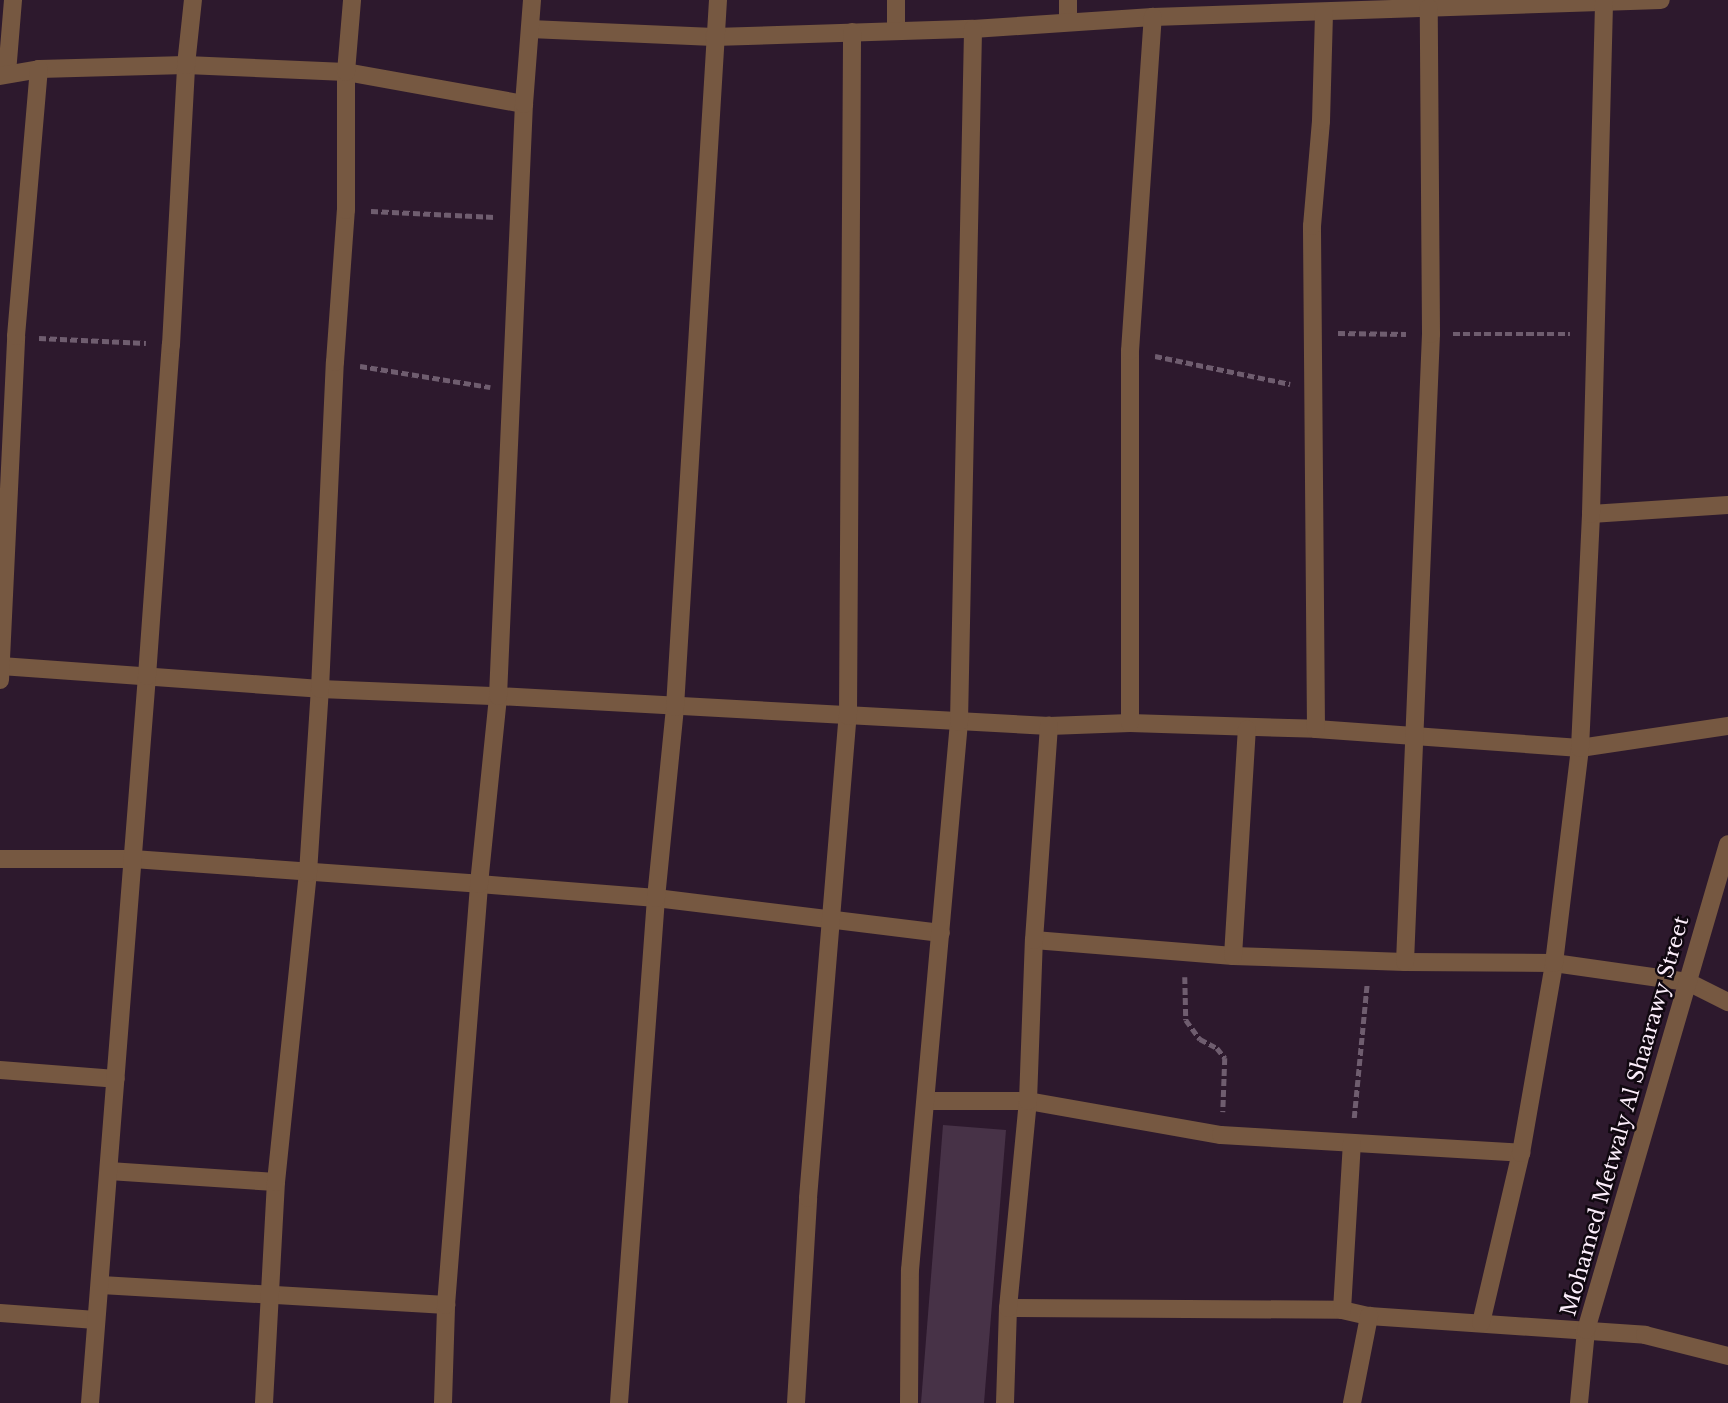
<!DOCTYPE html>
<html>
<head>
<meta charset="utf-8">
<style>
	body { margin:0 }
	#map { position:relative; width:1728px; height:1403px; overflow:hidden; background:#2d192d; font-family:"Libre Baskerville",serif }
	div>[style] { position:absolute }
	.building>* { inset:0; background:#473247 }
	.path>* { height:4.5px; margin-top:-2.25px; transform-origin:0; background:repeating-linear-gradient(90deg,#6f5d6f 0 7px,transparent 0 10.5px) }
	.minor>* { height:18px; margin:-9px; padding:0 9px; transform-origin:9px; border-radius:9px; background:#765841 }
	span { translate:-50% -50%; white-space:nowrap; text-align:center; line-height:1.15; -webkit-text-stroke:5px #100810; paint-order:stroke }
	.street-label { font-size:21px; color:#fbedfa }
</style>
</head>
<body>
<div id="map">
	<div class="building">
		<i style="clip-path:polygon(943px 1125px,1006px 1130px,984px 1403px,921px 1403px)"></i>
	</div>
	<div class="path">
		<i style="left:371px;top:211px;width:124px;rotate:2.8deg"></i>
		<i style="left:1338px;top:333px;width:68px;rotate:0.8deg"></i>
		<i style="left:1453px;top:334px;width:117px"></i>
		<i style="left:39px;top:338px;width:107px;rotate:2.7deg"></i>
		<i style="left:1155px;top:356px;width:138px;rotate:11.7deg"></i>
		<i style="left:360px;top:366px;width:132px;rotate:9.2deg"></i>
		<i style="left:1185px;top:977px;width:43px;rotate:88.7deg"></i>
		<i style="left:1186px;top:1020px;width:24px;rotate:54deg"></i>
		<i style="left:1200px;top:1039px;width:19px;rotate:28deg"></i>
		<i style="left:1217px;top:1048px;width:13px;rotate:51deg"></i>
		<i style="left:1225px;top:1058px;width:54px;rotate:92.1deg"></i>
		<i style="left:1354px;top:1118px;width:135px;rotate:-84.5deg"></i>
	</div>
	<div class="minor">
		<i style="left:896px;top:0;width:31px;rotate:90deg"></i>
		<i style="left:1068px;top:21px;width:21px;rotate:-90deg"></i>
		<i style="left:530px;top:29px;width:184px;rotate:2.5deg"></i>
		<i style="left:714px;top:37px;width:259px;rotate:-1.8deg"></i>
		<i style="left:973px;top:29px;width:180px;rotate:-3.8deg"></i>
		<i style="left:1153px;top:17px;width:508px;rotate:-1.92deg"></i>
		<i style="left:7px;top:73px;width:73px;rotate:-85.3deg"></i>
		<i style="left:0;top:76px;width:40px;rotate:-10deg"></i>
		<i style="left:39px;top:69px;width:147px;rotate:-1.6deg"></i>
		<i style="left:186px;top:65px;width:160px;rotate:2.5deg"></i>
		<i style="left:346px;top:72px;width:181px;rotate:10.2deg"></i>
		<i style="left:1591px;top:514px;width:137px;rotate:-3.8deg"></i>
		<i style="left:1px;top:666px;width:320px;rotate:4.1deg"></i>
		<i style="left:320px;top:689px;width:178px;rotate:2.3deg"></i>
		<i style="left:498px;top:696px;width:552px;rotate:3.12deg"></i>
		<i style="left:1049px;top:726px;width:81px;rotate:-2.1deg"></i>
		<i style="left:1130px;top:723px;width:186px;rotate:1.8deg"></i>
		<i style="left:1316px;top:729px;width:265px;rotate:4.1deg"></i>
		<i style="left:1580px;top:748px;width:150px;rotate:-8.5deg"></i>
		<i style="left:0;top:680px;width:344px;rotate:-87.3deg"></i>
		<i style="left:16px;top:336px;width:268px;rotate:-85.1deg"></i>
		<i style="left:1130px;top:723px;width:372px;rotate:-90deg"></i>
		<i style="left:1130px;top:351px;width:335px;rotate:-86.1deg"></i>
		<i style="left:1316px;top:729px;width:503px;rotate:-90.46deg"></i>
		<i style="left:1312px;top:226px;width:105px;rotate:-85.1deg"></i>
		<i style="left:1321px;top:121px;width:109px;rotate:-88.4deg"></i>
		<i style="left:0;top:859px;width:133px"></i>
		<i style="left:133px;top:859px;width:347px;rotate:4.1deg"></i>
		<i style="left:479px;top:884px;width:178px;rotate:4.5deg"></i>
		<i style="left:656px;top:898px;width:287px;rotate:7deg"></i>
		<i style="left:1034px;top:940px;width:200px;rotate:4.6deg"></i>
		<i style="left:1233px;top:956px;width:172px;rotate:2deg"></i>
		<i style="left:1405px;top:962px;width:149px;rotate:0.4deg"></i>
		<i style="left:1554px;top:963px;width:135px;rotate:8.1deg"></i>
		<i style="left:1688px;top:982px;width:45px;rotate:26.6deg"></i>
		<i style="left:1233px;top:956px;width:227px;rotate:-86.5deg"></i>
		<i style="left:1405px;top:962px;width:629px;rotate:-87.63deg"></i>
		<i style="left:1431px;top:334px;width:326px;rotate:-90.4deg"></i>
		<i style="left:0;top:1070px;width:116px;rotate:4.4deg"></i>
		<i style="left:927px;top:1101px;width:101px"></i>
		<i style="left:1028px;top:1101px;width:196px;rotate:10deg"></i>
		<i style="left:1221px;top:1135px;width:301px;rotate:3.4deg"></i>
		<i style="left:109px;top:1171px;width:167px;rotate:3.8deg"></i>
		<i style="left:101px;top:1285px;width:346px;rotate:3.3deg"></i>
		<i style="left:1008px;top:1308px;width:334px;rotate:0.3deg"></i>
		<i style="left:1342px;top:1310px;width:28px;rotate:13deg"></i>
		<i style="left:1369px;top:1316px;width:277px;rotate:3.9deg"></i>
		<i style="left:1645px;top:1335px;width:86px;rotate:14.2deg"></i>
		<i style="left:1342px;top:1310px;width:167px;rotate:-86.6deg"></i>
		<i style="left:0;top:1313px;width:96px;rotate:4.2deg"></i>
		<i style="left:1481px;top:1323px;width:175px;rotate:-76.8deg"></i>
		<i style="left:1521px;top:1153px;width:193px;rotate:-80.1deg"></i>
		<i style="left:1554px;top:963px;width:217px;rotate:-83.1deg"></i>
		<i style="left:1580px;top:748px;width:234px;rotate:-87.3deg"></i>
		<i style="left:1591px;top:514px;width:510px;rotate:-88.54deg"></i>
		<i style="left:90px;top:1403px;width:729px;rotate:-85.52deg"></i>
		<i style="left:147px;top:676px;width:332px;rotate:-85.9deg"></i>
		<i style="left:171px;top:345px;width:280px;rotate:-86.9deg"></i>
		<i style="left:186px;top:65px;width:65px;rotate:-83.9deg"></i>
		<i style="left:264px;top:1403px;width:221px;rotate:-86.9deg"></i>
		<i style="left:276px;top:1182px;width:311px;rotate:-84.1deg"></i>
		<i style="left:308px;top:873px;width:184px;rotate:-86.3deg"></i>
		<i style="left:320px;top:689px;width:327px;rotate:-87.4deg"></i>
		<i style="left:335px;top:362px;width:152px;rotate:-85.9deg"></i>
		<i style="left:346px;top:210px;width:138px;rotate:-90deg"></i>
		<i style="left:346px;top:72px;width:72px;rotate:-85.2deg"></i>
		<i style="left:443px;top:1403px;width:98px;rotate:-88.2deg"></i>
		<i style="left:446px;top:1305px;width:422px;rotate:-85.5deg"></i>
		<i style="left:479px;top:884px;width:189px;rotate:-84.2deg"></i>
		<i style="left:498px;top:696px;width:593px;rotate:-87.49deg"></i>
		<i style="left:524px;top:104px;width:104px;rotate:-85.6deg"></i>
		<i style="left:619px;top:1403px;width:506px;rotate:-85.81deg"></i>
		<i style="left:656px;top:898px;width:192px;rotate:-84.3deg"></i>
		<i style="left:675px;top:707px;width:708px;rotate:-86.52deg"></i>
		<i style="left:796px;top:1403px;width:205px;rotate:-86.6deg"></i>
		<i style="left:808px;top:1198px;width:484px;rotate:-85.3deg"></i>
		<i style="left:848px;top:716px;width:684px;rotate:-89.66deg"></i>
		<i style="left:909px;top:1403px;width:133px;rotate:-89.6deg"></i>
		<i style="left:910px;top:1270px;width:550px;rotate:-84.89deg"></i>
		<i style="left:959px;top:722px;width:693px;rotate:-88.84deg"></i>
		<i style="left:1005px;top:1403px;width:95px;rotate:-88.2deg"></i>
		<i style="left:1008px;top:1308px;width:208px;rotate:-84.5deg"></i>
		<i style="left:1028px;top:1101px;width:161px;rotate:-87.9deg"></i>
		<i style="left:1034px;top:940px;width:215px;rotate:-86deg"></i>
		<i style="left:1352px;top:1403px;width:89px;rotate:-78.9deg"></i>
		<i style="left:1579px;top:1403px;width:73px;rotate:-84.5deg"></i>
		<i style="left:1586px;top:1330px;width:506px;rotate:-73.71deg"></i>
	</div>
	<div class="street-label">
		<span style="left:1625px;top:1116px;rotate:-74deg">Mohamed Metwaly Al Shaarawy Street</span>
	</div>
</div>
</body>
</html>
